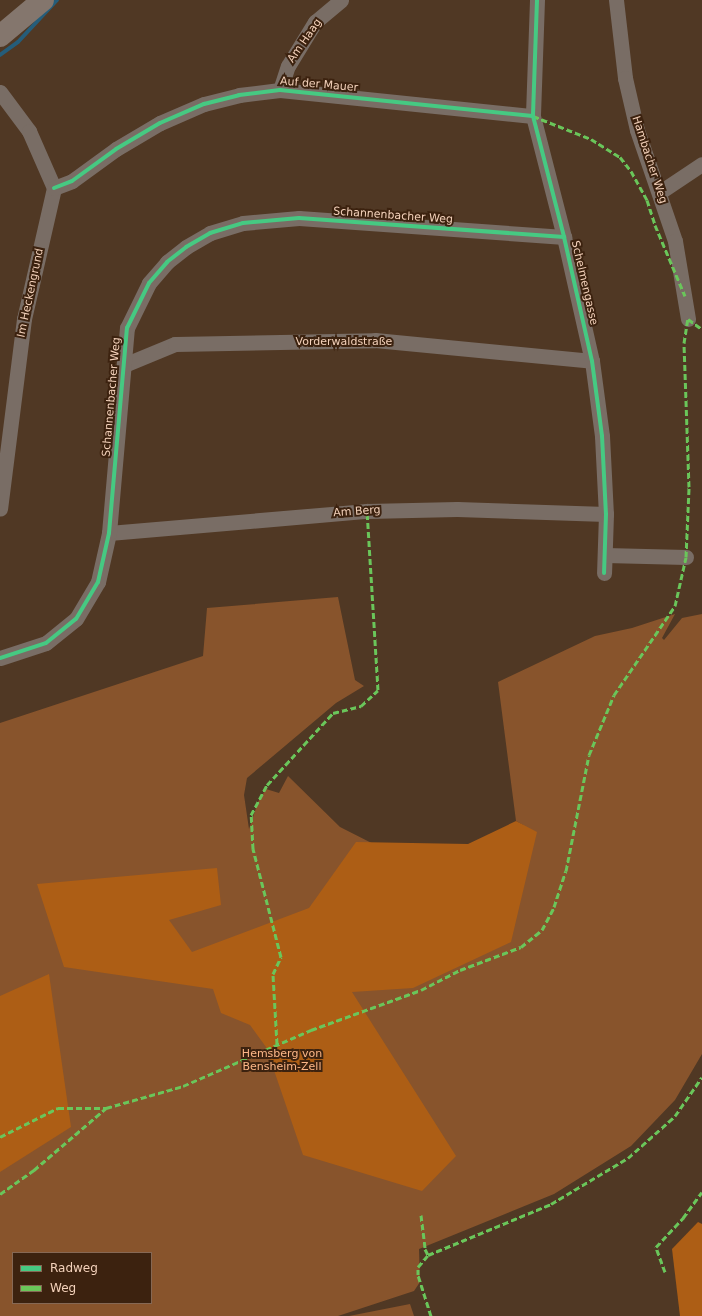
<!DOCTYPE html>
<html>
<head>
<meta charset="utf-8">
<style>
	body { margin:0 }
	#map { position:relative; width:702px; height:1316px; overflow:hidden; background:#503824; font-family:"DejaVu Sans",sans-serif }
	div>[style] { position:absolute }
	.green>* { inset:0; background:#88542c }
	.forest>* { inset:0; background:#ad5e15 }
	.stream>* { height:4px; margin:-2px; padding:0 2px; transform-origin:2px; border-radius:2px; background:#255d7a }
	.street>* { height:15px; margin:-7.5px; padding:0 7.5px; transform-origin:7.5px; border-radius:7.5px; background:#796d65 }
	.secondary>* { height:22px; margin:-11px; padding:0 11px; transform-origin:11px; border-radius:11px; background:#84766d }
	.quiet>* { height:3px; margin-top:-1.5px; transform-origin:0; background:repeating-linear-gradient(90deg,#6ac65a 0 6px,transparent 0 9px) }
	.cycleway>* { height:4px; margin:-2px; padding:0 2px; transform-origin:2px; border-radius:2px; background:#46c982 }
	span { translate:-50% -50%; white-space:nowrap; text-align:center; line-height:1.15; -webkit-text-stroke:4px #3c220f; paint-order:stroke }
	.street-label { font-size:11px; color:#f4d2bb }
	.park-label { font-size:11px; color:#fcb687 }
	.legend { position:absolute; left:12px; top:1252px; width:140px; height:52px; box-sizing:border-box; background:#3c220f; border:1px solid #866854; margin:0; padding:5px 7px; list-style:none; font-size:12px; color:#f4d2bb }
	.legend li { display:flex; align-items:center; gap:8px; height:20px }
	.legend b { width:20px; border:1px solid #866854 }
</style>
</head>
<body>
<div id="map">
	<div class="green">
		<i style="clip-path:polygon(evenodd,338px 597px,355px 680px,364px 686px,336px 703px,247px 778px,244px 795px,249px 829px,258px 802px,266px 789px,279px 793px,288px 776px,340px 827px,413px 864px,523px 825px,516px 821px,498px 682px,595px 636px,632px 628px,675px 614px,662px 638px,664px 640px,682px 618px,702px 614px,702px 1054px,675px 1100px,631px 1146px,554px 1194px,419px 1249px,420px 1282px,414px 1291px,338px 1316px,0 1316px,0 723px,203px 656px,207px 608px,338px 597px,13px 1253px,151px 1253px,151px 1303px,13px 1303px,13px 1253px)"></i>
		<i style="clip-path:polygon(410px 1304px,414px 1316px,349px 1316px)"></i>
	</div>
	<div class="forest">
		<i style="clip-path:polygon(516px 821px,537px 832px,511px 942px,413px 988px,352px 992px,456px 1156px,422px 1191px,303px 1155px,266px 1047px,250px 1025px,221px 1013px,213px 989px,64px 967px,37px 884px,217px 868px,221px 905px,169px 920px,192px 952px,309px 908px,356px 842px,468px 844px)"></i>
		<i style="clip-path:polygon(49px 974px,71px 1127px,0 1172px,0 996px)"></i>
		<i style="clip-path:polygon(698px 1222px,702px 1224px,702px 1316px,680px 1316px,672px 1249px)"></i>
	</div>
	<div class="stream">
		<i style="left:0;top:55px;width:22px;rotate:-36deg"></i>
		<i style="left:18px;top:42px;width:57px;rotate:-47.1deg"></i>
	</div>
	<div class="street">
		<i style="left:537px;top:0;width:116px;rotate:92deg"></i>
		<i style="left:533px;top:116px;width:125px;rotate:75.6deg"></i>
		<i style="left:564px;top:237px;width:127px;rotate:77.3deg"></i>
		<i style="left:592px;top:361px;width:76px;rotate:82.4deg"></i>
		<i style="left:602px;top:436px;width:78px;rotate:87.1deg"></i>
		<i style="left:606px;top:514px;width:59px;rotate:91.9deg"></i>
		<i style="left:616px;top:0;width:79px;rotate:83.4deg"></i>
		<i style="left:625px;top:78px;width:53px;rotate:77deg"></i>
		<i style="left:637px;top:130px;width:117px;rotate:71.1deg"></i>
		<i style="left:675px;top:241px;width:79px;rotate:80.5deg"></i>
		<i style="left:280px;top:90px;width:25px;rotate:-72deg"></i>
		<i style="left:288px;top:66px;width:52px;rotate:-58.5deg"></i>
		<i style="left:315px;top:22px;width:34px;rotate:-40deg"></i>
		<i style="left:0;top:92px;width:49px;rotate:53.4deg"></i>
		<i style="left:29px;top:131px;width:62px;rotate:66.3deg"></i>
		<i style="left:54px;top:188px;width:134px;rotate:102.9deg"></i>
		<i style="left:24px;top:319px;width:191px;rotate:97.2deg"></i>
		<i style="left:54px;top:188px;width:19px;rotate:-21deg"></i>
		<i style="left:72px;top:181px;width:54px;rotate:-36deg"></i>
		<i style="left:116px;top:149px;width:51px;rotate:-30.6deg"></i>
		<i style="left:160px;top:123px;width:48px;rotate:-23.4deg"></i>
		<i style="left:204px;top:104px;width:36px;rotate:-14deg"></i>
		<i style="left:239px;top:95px;width:41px;rotate:-7deg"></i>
		<i style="left:280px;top:90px;width:254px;rotate:5.9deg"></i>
		<i style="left:660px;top:192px;width:50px;rotate:-33.7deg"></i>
		<i style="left:124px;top:365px;width:55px;rotate:-22.4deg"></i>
		<i style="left:175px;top:344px;width:200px;rotate:-1.1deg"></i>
		<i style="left:375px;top:340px;width:218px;rotate:5.5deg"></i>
		<i style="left:109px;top:533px;width:259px;rotate:-4.9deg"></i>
		<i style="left:367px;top:511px;width:90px;rotate:-1.3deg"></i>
		<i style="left:457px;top:509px;width:149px;rotate:1.9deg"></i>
		<i style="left:605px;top:555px;width:81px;rotate:1.4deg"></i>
		<i style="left:0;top:658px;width:48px;rotate:-18.1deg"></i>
		<i style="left:46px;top:643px;width:38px;rotate:-39deg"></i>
		<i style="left:76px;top:619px;width:43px;rotate:-59.3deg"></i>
		<i style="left:98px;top:582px;width:50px;rotate:-77.3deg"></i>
		<i style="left:109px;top:533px;width:206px;rotate:-85deg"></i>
		<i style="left:127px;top:328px;width:50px;rotate:-63.9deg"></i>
		<i style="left:149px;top:283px;width:28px;rotate:-49deg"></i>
		<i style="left:167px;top:262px;width:24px;rotate:-38deg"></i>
		<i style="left:186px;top:247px;width:28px;rotate:-30deg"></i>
		<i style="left:210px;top:233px;width:34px;rotate:-17deg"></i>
		<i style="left:243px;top:223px;width:56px;rotate:-5.1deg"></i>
		<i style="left:299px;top:218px;width:266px;rotate:4.1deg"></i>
	</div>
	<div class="secondary">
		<i style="left:0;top:36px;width:56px;rotate:-39.9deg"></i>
	</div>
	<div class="quiet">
		<i style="left:533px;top:116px;width:62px;rotate:21.6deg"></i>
		<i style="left:591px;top:139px;width:34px;rotate:32deg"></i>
		<i style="left:620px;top:157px;width:18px;rotate:52deg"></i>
		<i style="left:631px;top:171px;width:33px;rotate:61deg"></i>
		<i style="left:647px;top:200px;width:26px;rotate:72deg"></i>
		<i style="left:655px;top:225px;width:77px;rotate:67.1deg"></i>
		<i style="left:277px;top:1044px;width:70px;rotate:-93.3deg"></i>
		<i style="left:273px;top:974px;width:19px;rotate:-65deg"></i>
		<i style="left:281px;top:957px;width:112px;rotate:-104.5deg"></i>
		<i style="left:253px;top:849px;width:34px;rotate:-93deg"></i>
		<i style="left:251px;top:815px;width:34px;rotate:-62deg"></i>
		<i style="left:267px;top:785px;width:98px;rotate:-47.5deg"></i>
		<i style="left:333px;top:713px;width:29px;rotate:-14deg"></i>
		<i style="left:361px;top:706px;width:23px;rotate:-43deg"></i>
		<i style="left:378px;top:690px;width:179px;rotate:-93.5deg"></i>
		<i style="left:0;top:1137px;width:65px;rotate:-26.6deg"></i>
		<i style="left:58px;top:1108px;width:48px"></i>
		<i style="left:0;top:1194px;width:42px;rotate:-35.2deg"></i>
		<i style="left:34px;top:1170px;width:95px;rotate:-40.7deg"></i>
		<i style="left:106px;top:1108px;width:80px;rotate:-15.9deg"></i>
		<i style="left:183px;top:1086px;width:140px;rotate:-23.6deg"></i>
		<i style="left:311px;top:1030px;width:117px;rotate:-20deg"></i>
		<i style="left:421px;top:990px;width:44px;rotate:-27.1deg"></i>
		<i style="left:460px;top:970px;width:65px;rotate:-20.7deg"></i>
		<i style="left:521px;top:947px;width:27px;rotate:-39deg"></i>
		<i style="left:542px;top:930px;width:26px;rotate:-62deg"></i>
		<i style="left:554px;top:907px;width:38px;rotate:-72deg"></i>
		<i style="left:566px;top:871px;width:118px;rotate:-78.8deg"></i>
		<i style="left:589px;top:755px;width:65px;rotate:-67.4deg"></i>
		<i style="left:614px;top:695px;width:108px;rotate:-55.6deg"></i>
		<i style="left:675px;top:606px;width:50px;rotate:-77.3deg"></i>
		<i style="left:686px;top:557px;width:70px;rotate:-87.5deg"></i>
		<i style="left:689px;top:487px;width:144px;rotate:-92deg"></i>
		<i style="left:684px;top:343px;width:24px;rotate:-81deg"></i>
		<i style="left:688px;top:319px;width:17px;rotate:36deg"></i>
		<i style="left:421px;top:1215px;width:34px;rotate:83deg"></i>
		<i style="left:425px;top:1249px;width:7px;rotate:63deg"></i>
		<i style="left:665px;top:1272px;width:27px;rotate:-110deg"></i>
		<i style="left:656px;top:1247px;width:40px;rotate:-47deg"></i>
		<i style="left:683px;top:1218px;width:32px;rotate:-54deg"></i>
		<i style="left:431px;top:1316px;width:43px;rotate:-107.6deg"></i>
		<i style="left:418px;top:1275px;width:8px;rotate:-90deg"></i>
		<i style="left:418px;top:1267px;width:16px;rotate:-50deg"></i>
		<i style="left:428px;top:1255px;width:133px;rotate:-22.5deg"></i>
		<i style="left:551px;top:1204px;width:90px;rotate:-30.9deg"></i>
		<i style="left:628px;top:1158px;width:63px;rotate:-41.8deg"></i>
		<i style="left:675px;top:1116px;width:47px;rotate:-55.3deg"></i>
	</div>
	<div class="cycleway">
		<i style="left:537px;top:0;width:116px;rotate:92deg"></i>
		<i style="left:533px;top:116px;width:125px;rotate:75.6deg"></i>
		<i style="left:564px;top:237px;width:127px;rotate:77.3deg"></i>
		<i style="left:592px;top:361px;width:76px;rotate:82.4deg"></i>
		<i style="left:602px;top:436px;width:78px;rotate:87.1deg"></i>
		<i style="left:606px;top:514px;width:59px;rotate:91.9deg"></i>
		<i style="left:54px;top:188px;width:19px;rotate:-21deg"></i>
		<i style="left:72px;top:181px;width:54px;rotate:-36deg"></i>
		<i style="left:116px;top:149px;width:51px;rotate:-30.6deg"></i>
		<i style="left:160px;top:123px;width:48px;rotate:-23.4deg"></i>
		<i style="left:204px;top:104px;width:36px;rotate:-14deg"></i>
		<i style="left:239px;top:95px;width:41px;rotate:-7deg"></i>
		<i style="left:280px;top:90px;width:254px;rotate:5.9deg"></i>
		<i style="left:0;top:658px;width:48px;rotate:-18.1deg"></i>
		<i style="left:46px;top:643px;width:38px;rotate:-39deg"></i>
		<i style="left:76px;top:619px;width:43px;rotate:-59.3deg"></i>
		<i style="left:98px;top:582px;width:50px;rotate:-77.3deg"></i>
		<i style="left:109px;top:533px;width:206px;rotate:-85deg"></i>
		<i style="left:127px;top:328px;width:50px;rotate:-63.9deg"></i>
		<i style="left:149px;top:283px;width:28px;rotate:-49deg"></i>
		<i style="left:167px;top:262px;width:24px;rotate:-38deg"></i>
		<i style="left:186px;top:247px;width:28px;rotate:-30deg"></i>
		<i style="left:210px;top:233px;width:34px;rotate:-17deg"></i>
		<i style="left:243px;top:223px;width:56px;rotate:-5.1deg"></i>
		<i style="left:299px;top:218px;width:266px;rotate:4.1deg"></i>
	</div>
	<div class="street-label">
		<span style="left:305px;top:41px;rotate:-55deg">Am Haag</span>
		<span style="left:319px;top:85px;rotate:5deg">Auf der Mauer</span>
		<span style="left:649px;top:160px;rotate:72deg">Hambacher Weg</span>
		<span style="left:393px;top:216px;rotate:4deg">Schannenbacher Weg</span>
		<span style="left:584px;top:283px;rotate:77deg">Schelmengasse</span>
		<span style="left:31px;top:293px;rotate:-78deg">Im Heckengrund</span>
		<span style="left:344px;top:342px">Vorderwaldstraße</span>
		<span style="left:112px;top:397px;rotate:-85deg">Schannenbacher Weg</span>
		<span style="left:357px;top:512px;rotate:-4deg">Am Berg</span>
	</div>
	<div class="park-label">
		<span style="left:282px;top:1061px">Hemsberg von<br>Bensheim-Zell</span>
	</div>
	<ul class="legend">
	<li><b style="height:5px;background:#46c982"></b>Radweg</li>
	<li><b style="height:5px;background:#6ac65a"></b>Weg</li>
	</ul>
</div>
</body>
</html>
